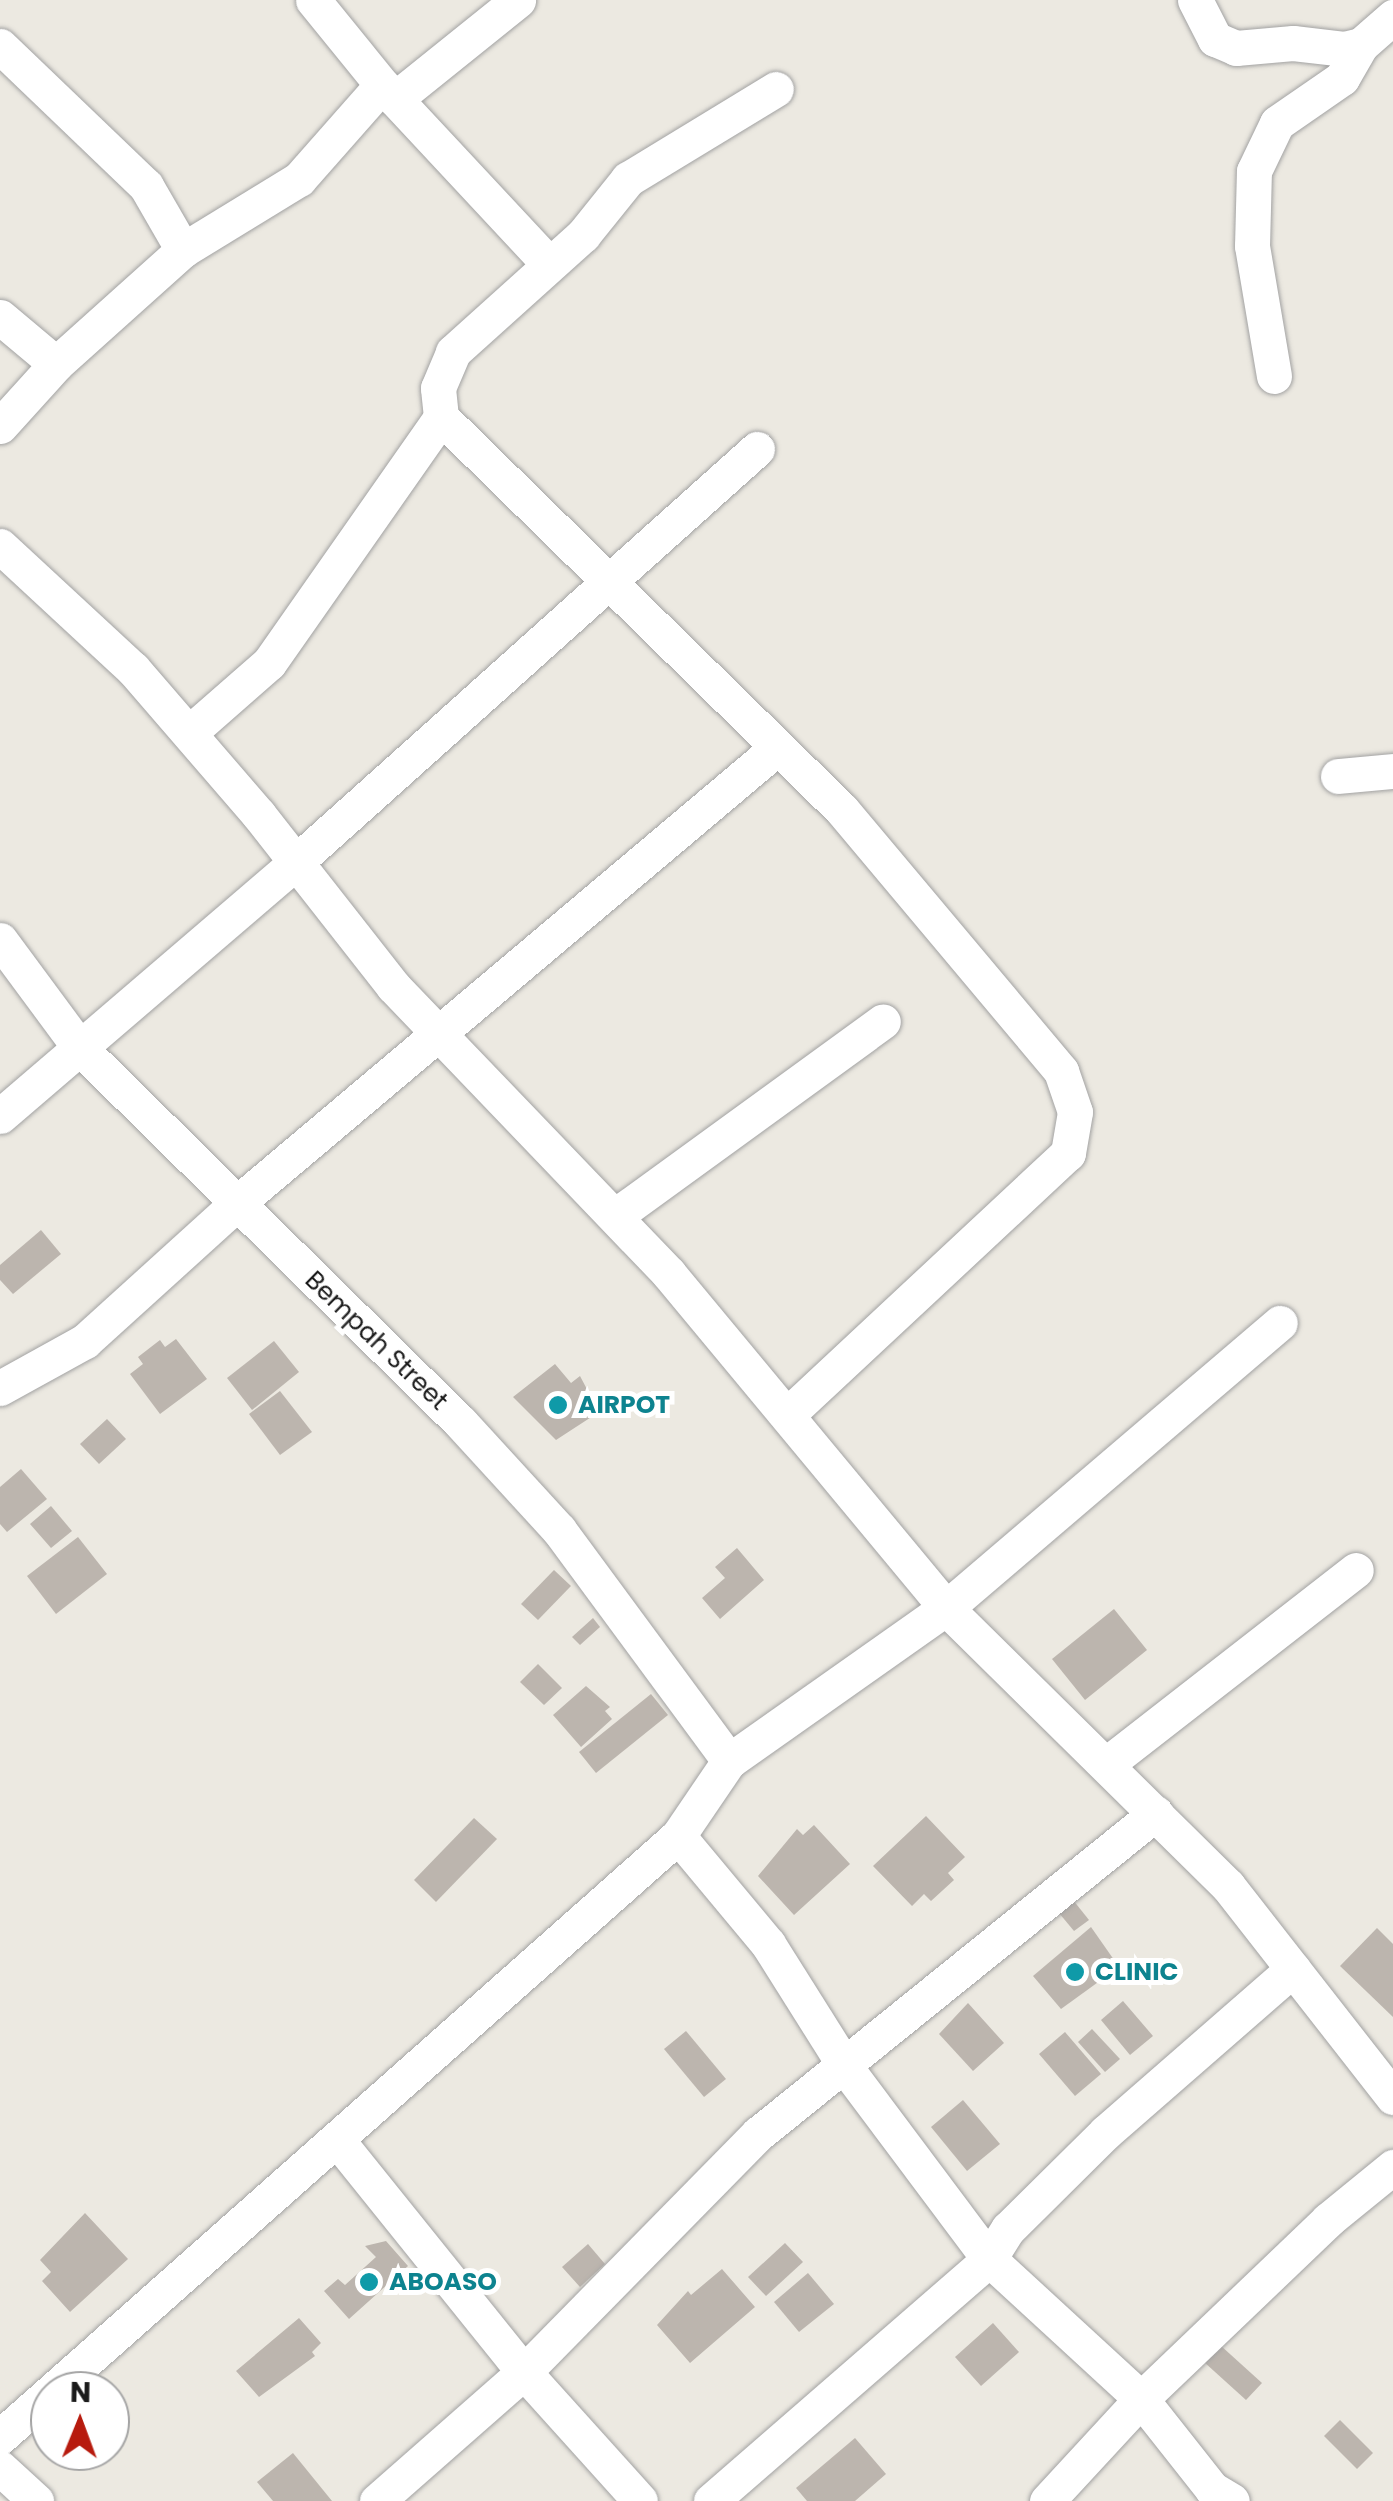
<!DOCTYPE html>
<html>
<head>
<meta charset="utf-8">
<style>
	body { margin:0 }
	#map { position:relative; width:1393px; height:2501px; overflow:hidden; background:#ece9e1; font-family:Poppins,sans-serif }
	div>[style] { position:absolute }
	.building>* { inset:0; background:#bcb5ae }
	.roads { filter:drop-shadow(0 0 2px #a2a2a2) drop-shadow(0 0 2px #a2a2a2) }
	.minor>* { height:35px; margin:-17.5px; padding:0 17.5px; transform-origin:17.5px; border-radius:17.5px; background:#fff }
	.dots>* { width:28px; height:28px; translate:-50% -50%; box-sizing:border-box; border:5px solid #fff; border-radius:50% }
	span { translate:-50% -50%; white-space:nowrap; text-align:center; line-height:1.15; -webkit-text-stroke:10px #fff; paint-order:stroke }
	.street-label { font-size:25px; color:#1b1b1b }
	.culture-label { font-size:25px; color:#0d838f; font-weight:700 }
	.left { translate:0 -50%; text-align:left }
	.north { position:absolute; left:30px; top:2371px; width:100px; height:100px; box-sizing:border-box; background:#fff; border:2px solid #a4a4a4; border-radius:50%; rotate:1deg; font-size:28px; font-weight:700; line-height:40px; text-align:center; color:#1b1b1b }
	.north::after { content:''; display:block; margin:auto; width:35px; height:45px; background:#b71b0e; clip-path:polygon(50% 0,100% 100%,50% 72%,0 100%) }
</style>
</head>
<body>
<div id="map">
	<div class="building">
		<i style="clip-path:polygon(41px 1230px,61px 1254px,13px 1294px,0 1280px,0 1265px)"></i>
		<i style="clip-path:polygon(176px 1339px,207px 1379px,160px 1414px,130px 1374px,143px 1364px,138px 1357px,160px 1340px,165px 1347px)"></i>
		<i style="clip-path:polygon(274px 1341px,299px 1372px,252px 1410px,227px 1378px)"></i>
		<i style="clip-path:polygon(555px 1364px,571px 1383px,580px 1376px,599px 1412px,556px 1440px,513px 1397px)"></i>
		<i style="clip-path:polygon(280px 1391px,312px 1432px,280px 1455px,249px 1414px)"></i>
		<i style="clip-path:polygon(107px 1419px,126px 1439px,99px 1464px,80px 1444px)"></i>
		<i style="clip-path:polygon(21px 1469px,47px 1499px,7px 1532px,0 1524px,0 1487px)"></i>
		<i style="clip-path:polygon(51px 1506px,72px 1531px,51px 1548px,30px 1524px)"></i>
		<i style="clip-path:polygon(78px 1537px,107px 1574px,56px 1614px,27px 1576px)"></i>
		<i style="clip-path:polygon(737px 1548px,764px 1580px,720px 1619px,702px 1598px,725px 1578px,715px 1567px)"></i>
		<i style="clip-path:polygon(554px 1570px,571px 1586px,538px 1620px,521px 1604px)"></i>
		<i style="clip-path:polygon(1114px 1609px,1147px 1650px,1085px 1700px,1052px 1659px)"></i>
		<i style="clip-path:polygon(593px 1618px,600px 1627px,580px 1645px,572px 1637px)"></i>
		<i style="clip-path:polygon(538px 1664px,562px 1688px,544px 1705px,520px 1682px)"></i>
		<i style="clip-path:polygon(586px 1686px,610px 1707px,605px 1711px,612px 1719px,581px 1747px,553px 1715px)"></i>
		<i style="clip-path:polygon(651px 1694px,668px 1715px,596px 1773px,579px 1752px)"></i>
		<i style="clip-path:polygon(926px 1816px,965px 1857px,948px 1873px,954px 1880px,931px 1901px,924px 1894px,912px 1906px,873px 1866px)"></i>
		<i style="clip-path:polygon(474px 1818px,497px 1839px,436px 1902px,414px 1880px)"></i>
		<i style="clip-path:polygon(814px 1825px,850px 1864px,794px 1915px,758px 1876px,797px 1829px,803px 1835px)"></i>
		<i style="clip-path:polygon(1069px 1895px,1089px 1920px,1074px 1931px,1054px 1907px)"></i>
		<i style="clip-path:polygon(1091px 1927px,1119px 1967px,1061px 2009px,1033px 1976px)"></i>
		<i style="clip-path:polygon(1377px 1928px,1393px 1944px,1393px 2017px,1340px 1966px)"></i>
		<i style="clip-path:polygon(1123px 2001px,1153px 2036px,1130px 2055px,1101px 2020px)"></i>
		<i style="clip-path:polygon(968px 2003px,1004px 2043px,973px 2071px,939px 2034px)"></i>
		<i style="clip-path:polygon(1092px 2029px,1120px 2059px,1105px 2072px,1078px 2042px)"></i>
		<i style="clip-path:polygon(686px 2031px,726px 2079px,704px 2097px,664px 2049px)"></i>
		<i style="clip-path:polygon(1065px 2032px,1101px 2074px,1075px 2096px,1039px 2054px)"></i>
		<i style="clip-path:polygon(963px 2100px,1000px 2144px,967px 2171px,931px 2127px)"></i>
		<i style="clip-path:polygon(85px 2213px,128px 2259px,70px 2312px,42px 2281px,51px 2272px,40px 2260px)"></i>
		<i style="clip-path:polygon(386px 2241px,408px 2266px,349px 2319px,324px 2291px,338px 2279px,345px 2285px,376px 2257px,365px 2246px)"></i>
		<i style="clip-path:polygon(785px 2243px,803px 2262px,766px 2296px,748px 2277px)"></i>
		<i style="clip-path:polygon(588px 2244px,605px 2264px,580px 2287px,562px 2267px)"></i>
		<i style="clip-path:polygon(722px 2269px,755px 2307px,690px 2363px,657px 2325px,688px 2291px,691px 2295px)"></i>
		<i style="clip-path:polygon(808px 2273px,834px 2304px,799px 2332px,774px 2302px)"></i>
		<i style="clip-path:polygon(299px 2318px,321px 2343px,312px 2352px,315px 2356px,259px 2397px,236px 2371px)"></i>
		<i style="clip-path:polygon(993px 2323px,1019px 2352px,981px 2386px,955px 2357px)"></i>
		<i style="clip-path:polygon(1220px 2345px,1262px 2383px,1246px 2400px,1204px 2362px)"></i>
		<i style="clip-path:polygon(1340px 2420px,1373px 2453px,1357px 2469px,1324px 2436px)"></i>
		<i style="clip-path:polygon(855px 2438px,886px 2474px,855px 2501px,807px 2501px,796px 2488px)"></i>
		<i style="clip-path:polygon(293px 2453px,332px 2501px,273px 2501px,257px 2482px)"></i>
	</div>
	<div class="roads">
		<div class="minor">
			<i style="left:313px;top:0;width:109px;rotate:50.9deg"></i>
			<i style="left:382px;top:85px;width:242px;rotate:47deg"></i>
			<i style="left:1195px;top:0;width:44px;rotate:62.9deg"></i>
			<i style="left:1215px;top:39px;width:23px;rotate:23deg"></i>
			<i style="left:1236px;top:48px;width:57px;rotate:-5deg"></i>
			<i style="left:1293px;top:43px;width:51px;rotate:6.7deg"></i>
			<i style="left:1344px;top:49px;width:17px;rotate:-13deg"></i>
			<i style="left:1361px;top:45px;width:43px;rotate:-41.2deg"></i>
			<i style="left:0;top:46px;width:202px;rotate:43.8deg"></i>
			<i style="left:146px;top:186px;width:74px;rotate:60deg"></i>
			<i style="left:395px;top:99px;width:158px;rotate:-38.8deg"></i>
			<i style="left:0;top:317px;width:73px;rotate:40deg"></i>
			<i style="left:1274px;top:376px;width:132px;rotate:-99.6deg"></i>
			<i style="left:1252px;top:246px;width:75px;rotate:-88.5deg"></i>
			<i style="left:1254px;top:171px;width:53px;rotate:-64.4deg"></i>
			<i style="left:1277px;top:123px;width:79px;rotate:-34.7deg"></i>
			<i style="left:1342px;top:78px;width:38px;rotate:-60deg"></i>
			<i style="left:441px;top:417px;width:561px;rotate:44.42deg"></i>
			<i style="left:842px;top:810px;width:341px;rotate:50deg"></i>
			<i style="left:1061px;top:1071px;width:43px;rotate:71.1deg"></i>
			<i style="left:1075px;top:1112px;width:42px;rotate:99.7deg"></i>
			<i style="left:1068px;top:1153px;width:383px;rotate:137deg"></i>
			<i style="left:0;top:426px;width:84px;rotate:-47.9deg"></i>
			<i style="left:56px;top:364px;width:171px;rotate:-41.9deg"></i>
			<i style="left:183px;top:250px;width:136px;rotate:-31.5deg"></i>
			<i style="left:299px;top:179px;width:125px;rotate:-48.6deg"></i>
			<i style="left:0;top:546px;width:181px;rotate:42.8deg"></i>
			<i style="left:133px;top:669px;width:193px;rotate:49.2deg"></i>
			<i style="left:259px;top:815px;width:217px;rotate:51.9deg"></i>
			<i style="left:393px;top:986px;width:399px;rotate:46.2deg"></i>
			<i style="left:669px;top:1274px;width:434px;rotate:50.3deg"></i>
			<i style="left:946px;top:1608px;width:396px;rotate:44.6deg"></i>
			<i style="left:1228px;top:1886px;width:268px;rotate:52deg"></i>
			<i style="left:189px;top:733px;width:106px;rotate:-41.2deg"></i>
			<i style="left:269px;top:663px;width:300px;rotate:-55deg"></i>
			<i style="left:441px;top:417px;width:29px;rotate:-96deg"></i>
			<i style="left:438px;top:388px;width:39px;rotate:-67deg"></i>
			<i style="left:453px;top:352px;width:175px;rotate:-42deg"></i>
			<i style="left:583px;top:235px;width:72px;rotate:-51.2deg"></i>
			<i style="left:628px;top:179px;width:173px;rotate:-31.3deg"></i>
			<i style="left:1338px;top:776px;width:55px;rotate:-5.2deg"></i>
			<i style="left:0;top:940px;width:134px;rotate:53.5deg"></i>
			<i style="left:80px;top:1048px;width:535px;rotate:44.55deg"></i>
			<i style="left:461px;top:1423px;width:145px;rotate:47.5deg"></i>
			<i style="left:559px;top:1530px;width:287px;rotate:53.6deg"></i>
			<i style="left:0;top:1116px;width:390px;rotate:-40.6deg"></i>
			<i style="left:296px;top:862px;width:619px;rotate:-41.86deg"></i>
			<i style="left:615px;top:1216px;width:331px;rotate:-36deg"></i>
			<i style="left:0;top:1388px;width:97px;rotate:-28.9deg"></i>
			<i style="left:85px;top:1341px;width:204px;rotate:-42.2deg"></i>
			<i style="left:236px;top:1204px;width:708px;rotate:-40.13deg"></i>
			<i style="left:1108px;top:1763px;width:314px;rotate:-37.9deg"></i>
			<i style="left:678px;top:1836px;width:141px;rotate:50.2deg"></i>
			<i style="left:768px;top:1944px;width:146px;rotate:57.8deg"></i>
			<i style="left:846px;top:2068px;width:239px;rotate:53.2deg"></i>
			<i style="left:989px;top:2259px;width:207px;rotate:42.6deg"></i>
			<i style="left:1141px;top:2399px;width:115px;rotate:51.7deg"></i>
			<i style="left:1212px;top:2489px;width:23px;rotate:31deg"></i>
			<i style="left:338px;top:2141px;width:297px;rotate:51.2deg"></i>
			<i style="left:524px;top:2372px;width:173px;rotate:48deg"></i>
			<i style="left:0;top:2437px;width:906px;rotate:-41.55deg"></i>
			<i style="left:678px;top:1836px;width:91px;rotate:-55.8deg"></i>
			<i style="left:729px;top:1761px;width:266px;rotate:-35.2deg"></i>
			<i style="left:946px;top:1608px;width:439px;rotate:-40.5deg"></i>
			<i style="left:0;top:2468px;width:49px;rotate:42.5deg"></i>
			<i style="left:377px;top:2501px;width:196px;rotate:-41.3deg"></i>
			<i style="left:524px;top:2372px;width:334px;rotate:-45.5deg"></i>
			<i style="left:758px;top:2134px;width:511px;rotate:-38.89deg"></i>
			<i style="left:711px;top:2501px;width:369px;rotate:-41deg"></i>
			<i style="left:989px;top:2259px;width:36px;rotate:-58deg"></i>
			<i style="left:1008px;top:2229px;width:138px;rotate:-44.7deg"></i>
			<i style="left:1106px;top:2132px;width:248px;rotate:-41.1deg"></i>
			<i style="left:1047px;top:2501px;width:139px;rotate:-47.3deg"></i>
			<i style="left:1141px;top:2399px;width:259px;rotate:-43.7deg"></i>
			<i style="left:1328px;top:2220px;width:84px;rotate:-39.2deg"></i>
		</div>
	</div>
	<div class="dots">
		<i style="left:558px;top:1405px;background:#0f9aa8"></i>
		<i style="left:1075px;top:1972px;background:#0f9aa8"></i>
		<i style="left:369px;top:2282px;background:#0f9aa8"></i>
	</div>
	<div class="street-label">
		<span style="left:376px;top:1341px;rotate:44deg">Bempah Street</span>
	</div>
	<div class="culture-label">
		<span class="left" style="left:578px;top:1405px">AIRPOT</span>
		<span class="left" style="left:1095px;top:1972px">CLINIC</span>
		<span class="left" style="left:389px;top:2282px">ABOASO</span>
	</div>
	<div class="north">N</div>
</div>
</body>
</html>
